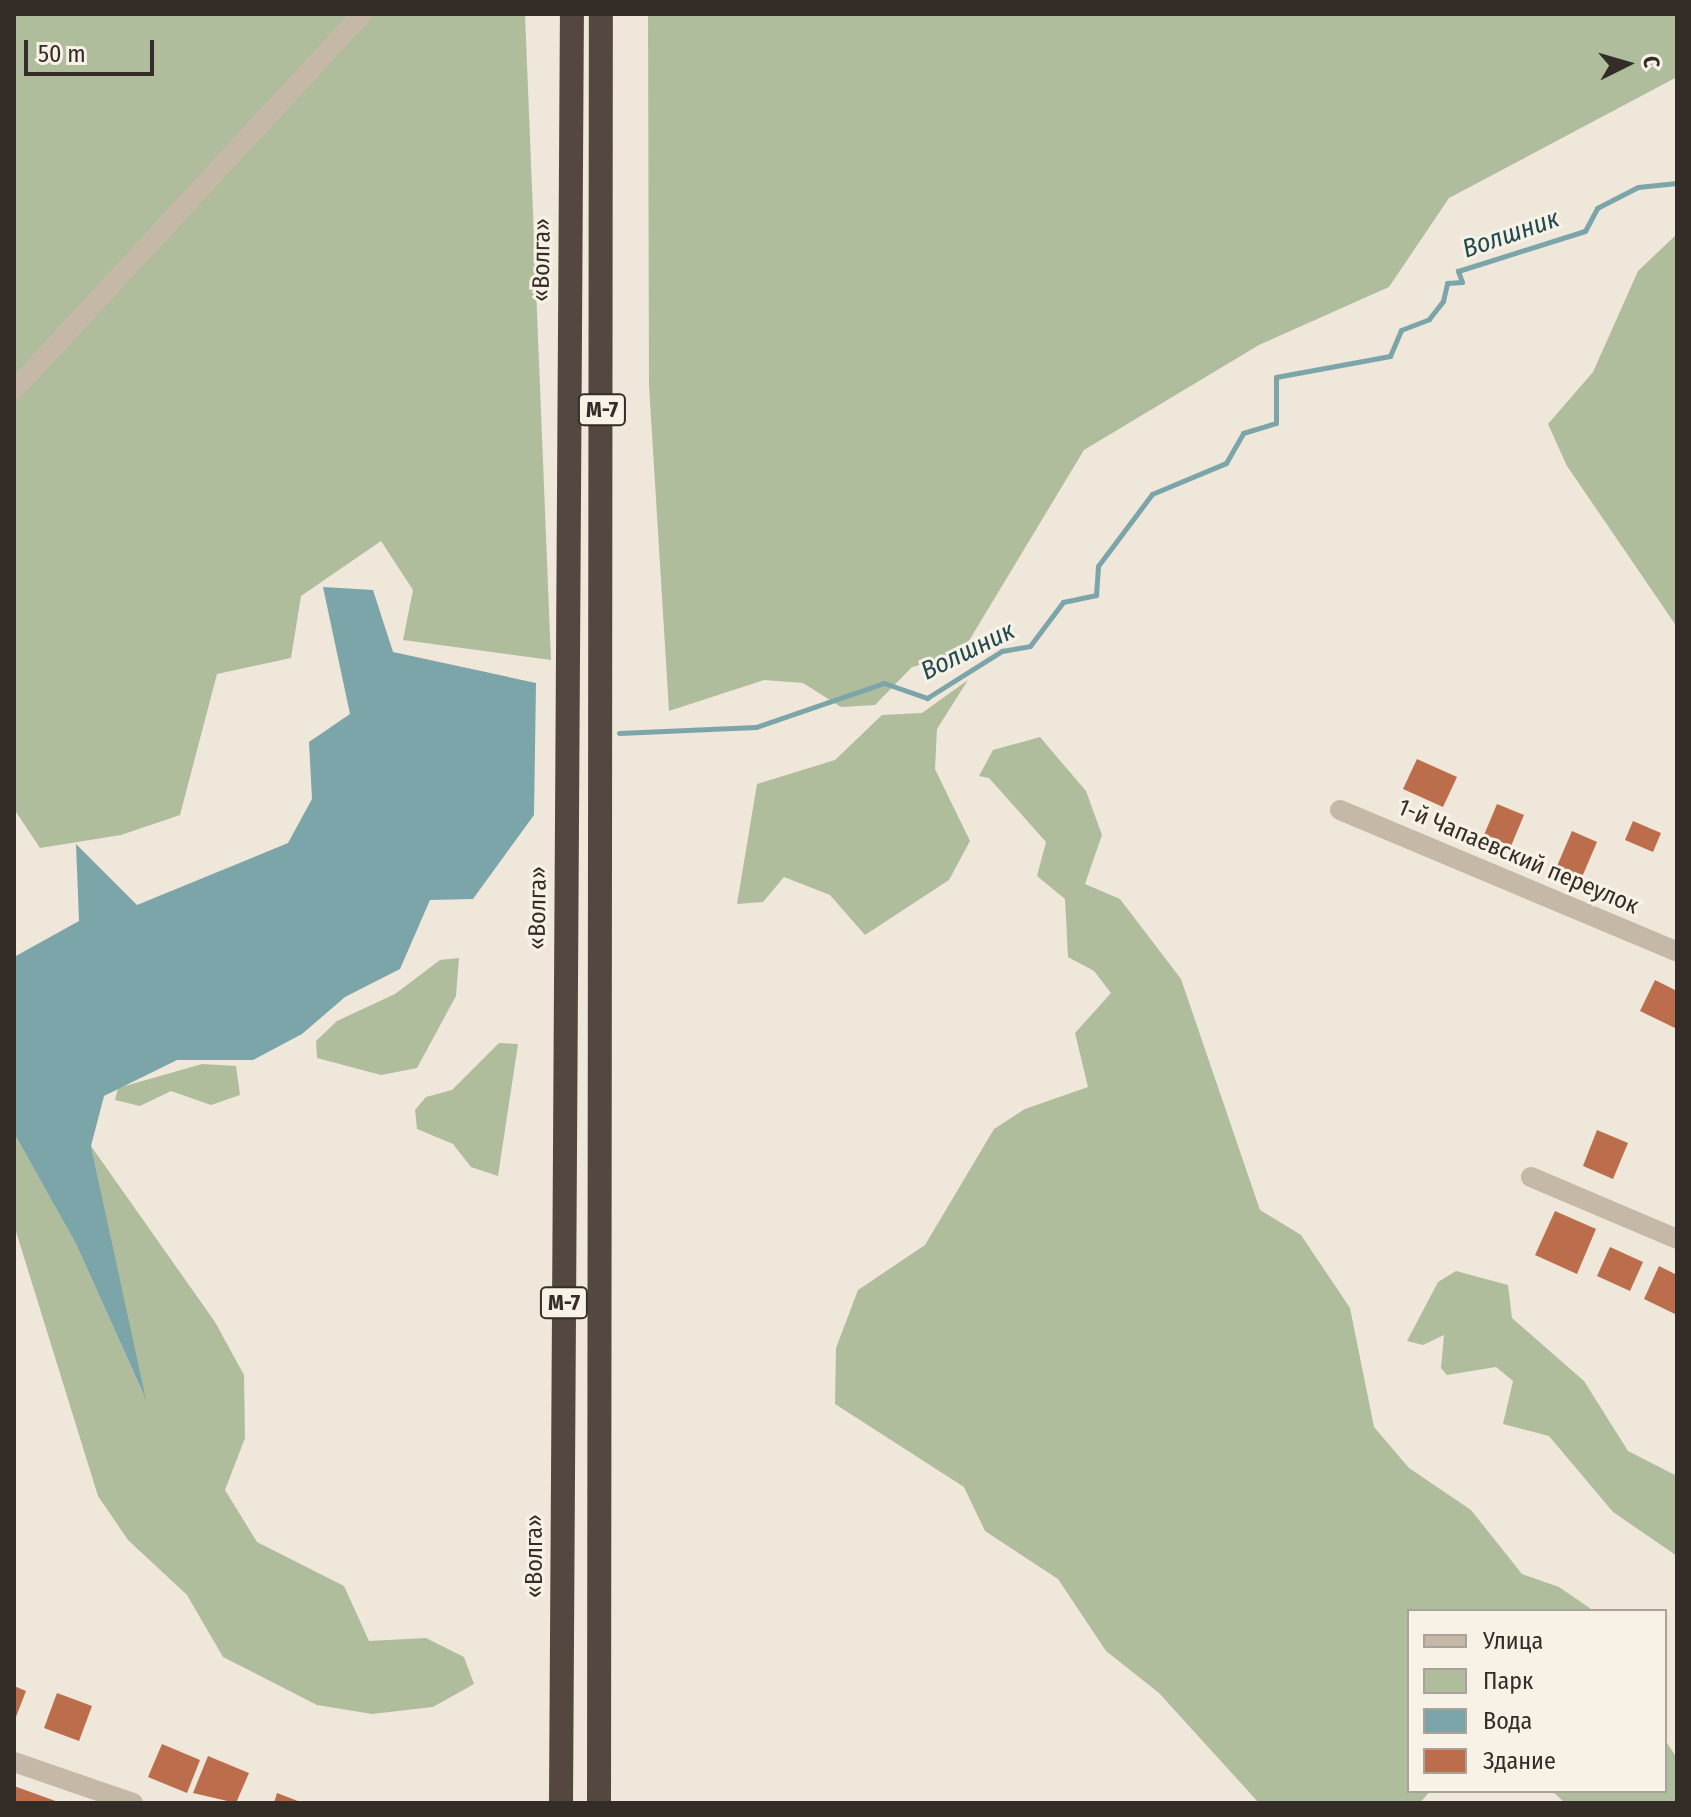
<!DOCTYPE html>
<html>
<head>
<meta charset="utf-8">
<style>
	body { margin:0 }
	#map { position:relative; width:1691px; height:1817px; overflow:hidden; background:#efe7da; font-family:"Fira Sans Condensed",sans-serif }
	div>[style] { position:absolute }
	.green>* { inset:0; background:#b0bd9c }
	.water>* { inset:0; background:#7ca5aa }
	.stream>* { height:5px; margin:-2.5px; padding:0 2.5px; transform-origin:2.5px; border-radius:2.5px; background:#7ca5aa }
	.building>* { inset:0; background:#bc6e4c }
	.minor>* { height:20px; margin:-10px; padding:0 10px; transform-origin:10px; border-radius:10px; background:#c6b8a7 }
	.highway>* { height:24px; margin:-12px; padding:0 12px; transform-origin:12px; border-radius:12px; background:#54473f }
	span { translate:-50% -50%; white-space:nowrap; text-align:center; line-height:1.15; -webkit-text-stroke:6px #f7f1e6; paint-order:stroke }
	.shield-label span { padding:2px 6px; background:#f7f1e6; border:2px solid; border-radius:6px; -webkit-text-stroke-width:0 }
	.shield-label { font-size:22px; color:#332c27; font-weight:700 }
	.street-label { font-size:24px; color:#332c27 }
	.water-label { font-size:26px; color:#204b51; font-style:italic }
	.frame { position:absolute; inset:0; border:16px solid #332c27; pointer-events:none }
	.legend { position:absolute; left:1407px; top:1609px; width:260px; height:184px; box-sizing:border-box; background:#f7f1e6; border:2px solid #a9a29a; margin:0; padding:10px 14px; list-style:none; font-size:24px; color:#332c27 }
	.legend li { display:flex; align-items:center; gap:16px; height:40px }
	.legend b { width:40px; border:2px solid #a9a29a }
	.north { position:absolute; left:1587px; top:24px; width:80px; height:80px; -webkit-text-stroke:6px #f7f1e6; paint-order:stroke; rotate:85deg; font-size:22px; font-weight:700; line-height:32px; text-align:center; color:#332c27 }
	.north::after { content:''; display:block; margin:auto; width:28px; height:36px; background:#332c27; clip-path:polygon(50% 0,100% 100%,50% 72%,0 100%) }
	.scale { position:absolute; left:24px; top:40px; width:130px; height:36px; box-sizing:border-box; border:4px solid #332c27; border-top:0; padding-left:10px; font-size:24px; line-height:28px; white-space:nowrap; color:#332c27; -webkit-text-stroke:6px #f7f1e6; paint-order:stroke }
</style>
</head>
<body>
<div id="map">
	<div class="green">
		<i style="clip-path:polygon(14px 14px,525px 14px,551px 660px,403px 640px,413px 590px,381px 541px,301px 596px,291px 658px,217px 674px,180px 815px,121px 835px,40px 848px,14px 809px)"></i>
		<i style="clip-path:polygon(648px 14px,1677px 14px,1677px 77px,1449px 198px,1389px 287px,1259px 345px,1084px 450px,961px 654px,912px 667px,875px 705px,841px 707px,803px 683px,764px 680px,669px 711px,649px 385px)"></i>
		<i style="clip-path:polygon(1677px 234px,1677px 627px,1567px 466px,1548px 424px,1593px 372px,1638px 271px)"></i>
		<i style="clip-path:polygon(968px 680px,937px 729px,935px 769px,970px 841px,949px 880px,865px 935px,830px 895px,784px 877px,763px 902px,737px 904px,757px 784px,835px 760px,882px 715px,922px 713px)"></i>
		<i style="clip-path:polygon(1040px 737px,1086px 791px,1102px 835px,1085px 884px,1120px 899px,1181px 979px,1260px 1210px,1301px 1235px,1350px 1308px,1374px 1427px,1409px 1468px,1471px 1510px,1522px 1574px,1559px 1587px,1594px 1611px,1409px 1611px,1409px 1791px,1430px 1791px,1420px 1803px,1259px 1803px,1159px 1693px,1106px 1651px,1058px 1579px,985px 1531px,964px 1487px,835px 1404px,836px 1348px,858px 1290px,925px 1245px,994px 1129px,1025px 1109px,1088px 1087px,1075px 1033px,1111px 993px,1094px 971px,1068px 957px,1065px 899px,1037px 876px,1046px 842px,989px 778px,979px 776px,993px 750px)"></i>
		<i style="clip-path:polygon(459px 958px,456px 996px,417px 1068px,381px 1075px,317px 1058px,316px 1041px,337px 1021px,395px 994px,440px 960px)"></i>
		<i style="clip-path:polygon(499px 1043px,518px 1044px,498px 1176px,471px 1167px,453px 1144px,417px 1129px,415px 1110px,426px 1097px,452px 1090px)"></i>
		<i style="clip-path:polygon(202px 1064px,236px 1066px,240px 1095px,211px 1105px,171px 1091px,140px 1106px,115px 1100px,118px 1088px)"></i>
		<i style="clip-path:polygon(14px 1133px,76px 1244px,144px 1396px,91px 1146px,215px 1322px,244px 1375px,245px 1438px,225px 1490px,257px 1542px,344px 1586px,369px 1641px,426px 1638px,464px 1657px,474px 1684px,433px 1707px,372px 1714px,317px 1705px,223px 1657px,187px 1595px,128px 1540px,98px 1496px,14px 1225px)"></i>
		<i style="clip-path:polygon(1456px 1271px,1508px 1285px,1512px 1318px,1584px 1381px,1628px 1451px,1677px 1476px,1677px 1556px,1613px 1512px,1549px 1436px,1503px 1424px,1513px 1381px,1496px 1367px,1447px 1375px,1441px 1368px,1444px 1335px,1423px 1345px,1407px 1341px,1438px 1282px)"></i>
		<i style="clip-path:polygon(1665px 1740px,1677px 1758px,1677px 1803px,1565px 1803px,1552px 1791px,1665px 1791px)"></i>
	</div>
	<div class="water">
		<i style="clip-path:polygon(323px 587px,373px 590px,393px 652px,536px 683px,534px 815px,473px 899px,430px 900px,400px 969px,345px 997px,302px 1034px,253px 1060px,177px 1060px,104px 1096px,91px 1146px,146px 1400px,76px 1244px,14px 1133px,14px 957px,79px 921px,76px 844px,137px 905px,288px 843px,312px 799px,309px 742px,350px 714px)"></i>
	</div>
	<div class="stream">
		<i style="left:619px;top:733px;width:137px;rotate:-2.5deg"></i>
		<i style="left:756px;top:727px;width:135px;rotate:-19deg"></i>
		<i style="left:884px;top:683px;width:46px;rotate:19.2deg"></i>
		<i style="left:927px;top:698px;width:89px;rotate:-32.1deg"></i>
		<i style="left:1002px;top:651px;width:28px;rotate:-10deg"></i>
		<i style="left:1030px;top:646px;width:55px;rotate:-53.1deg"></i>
		<i style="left:1063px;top:602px;width:34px;rotate:-12deg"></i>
		<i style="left:1096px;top:595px;width:29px;rotate:-86deg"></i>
		<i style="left:1098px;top:566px;width:90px;rotate:-53.1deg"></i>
		<i style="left:1152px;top:494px;width:80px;rotate:-22.7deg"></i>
		<i style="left:1226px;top:463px;width:34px;rotate:-60deg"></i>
		<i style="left:1243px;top:433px;width:34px;rotate:-17deg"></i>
		<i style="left:1276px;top:423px;width:46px;rotate:-90deg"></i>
		<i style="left:1276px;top:377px;width:116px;rotate:-10.4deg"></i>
		<i style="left:1390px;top:356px;width:28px;rotate:-67deg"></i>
		<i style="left:1401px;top:330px;width:30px;rotate:-21deg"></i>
		<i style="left:1429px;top:319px;width:23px;rotate:-52deg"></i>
		<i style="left:1443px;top:301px;width:18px;rotate:-77deg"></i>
		<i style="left:1447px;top:283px;width:15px;rotate:-4deg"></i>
		<i style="left:1462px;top:282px;width:12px;rotate:-110deg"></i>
		<i style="left:1458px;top:271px;width:133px;rotate:-17.5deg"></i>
		<i style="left:1585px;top:231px;width:26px;rotate:-62deg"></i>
		<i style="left:1597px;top:208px;width:46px;rotate:-27.1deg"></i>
		<i style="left:1638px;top:187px;width:39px;rotate:-6deg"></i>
	</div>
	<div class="building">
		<i style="clip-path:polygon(1417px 759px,1457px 777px,1443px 807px,1403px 789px)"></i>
		<i style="clip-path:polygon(1497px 804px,1524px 815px,1511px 846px,1484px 835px)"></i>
		<i style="clip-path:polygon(1633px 821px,1661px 833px,1653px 852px,1625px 840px)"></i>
		<i style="clip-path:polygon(1572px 831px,1597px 842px,1582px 877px,1557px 866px)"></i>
		<i style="clip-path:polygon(1655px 980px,1677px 991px,1677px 1029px,1640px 1011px)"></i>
		<i style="clip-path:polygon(1597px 1130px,1628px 1143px,1613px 1179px,1583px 1166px)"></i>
		<i style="clip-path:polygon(1555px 1211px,1596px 1229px,1577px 1274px,1535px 1255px)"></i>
		<i style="clip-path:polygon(1610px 1247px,1643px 1262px,1630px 1291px,1597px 1276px)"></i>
		<i style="clip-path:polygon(1659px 1266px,1677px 1275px,1677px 1315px,1644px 1299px)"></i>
		<i style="clip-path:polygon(14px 1686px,26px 1691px,14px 1722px)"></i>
		<i style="clip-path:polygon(57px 1693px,92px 1706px,79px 1741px,44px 1728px)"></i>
		<i style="clip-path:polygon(162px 1744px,200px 1760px,187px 1793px,148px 1777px)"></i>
		<i style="clip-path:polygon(208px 1756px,249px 1773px,236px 1803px,193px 1793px)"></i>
		<i style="clip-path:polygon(14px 1786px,61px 1803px,14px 1803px)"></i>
		<i style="clip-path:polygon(277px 1793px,303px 1803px,274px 1803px)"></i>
	</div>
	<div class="minor">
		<i style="left:14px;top:390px;width:512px;rotate:-47.21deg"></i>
		<i style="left:1340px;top:810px;width:366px;rotate:22.8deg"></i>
		<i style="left:1531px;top:1177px;width:159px;rotate:23deg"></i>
		<i style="left:14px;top:1762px;width:126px;rotate:19deg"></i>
	</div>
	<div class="highway">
		<i style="left:561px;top:1803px;width:1789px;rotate:-89.65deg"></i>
		<i style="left:599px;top:1803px;width:1789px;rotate:-89.94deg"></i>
	</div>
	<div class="shield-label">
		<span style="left:602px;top:410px">М-7</span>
		<span style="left:564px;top:1303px">М-7</span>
	</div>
	<div class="street-label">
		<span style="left:542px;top:260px;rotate:-89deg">«Волга»</span>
		<span style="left:1518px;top:857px;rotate:23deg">1-й Чапаевский переулок</span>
		<span style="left:538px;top:908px;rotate:-89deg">«Волга»</span>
		<span style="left:535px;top:1556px;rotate:-90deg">«Волга»</span>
	</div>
	<div class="water-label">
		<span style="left:1511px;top:234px;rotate:-19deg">Волшник</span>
		<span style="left:968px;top:651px;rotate:-26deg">Волшник</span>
	</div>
	<div class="frame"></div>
	<ul class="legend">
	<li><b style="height:10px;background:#c6b8a7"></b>Улица</li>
	<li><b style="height:22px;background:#b0bd9c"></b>Парк</li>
	<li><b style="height:22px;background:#7ca5aa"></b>Вода</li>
	<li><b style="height:22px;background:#bc6e4c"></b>Здание</li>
	</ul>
	<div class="north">С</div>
	<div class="scale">50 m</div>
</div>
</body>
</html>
